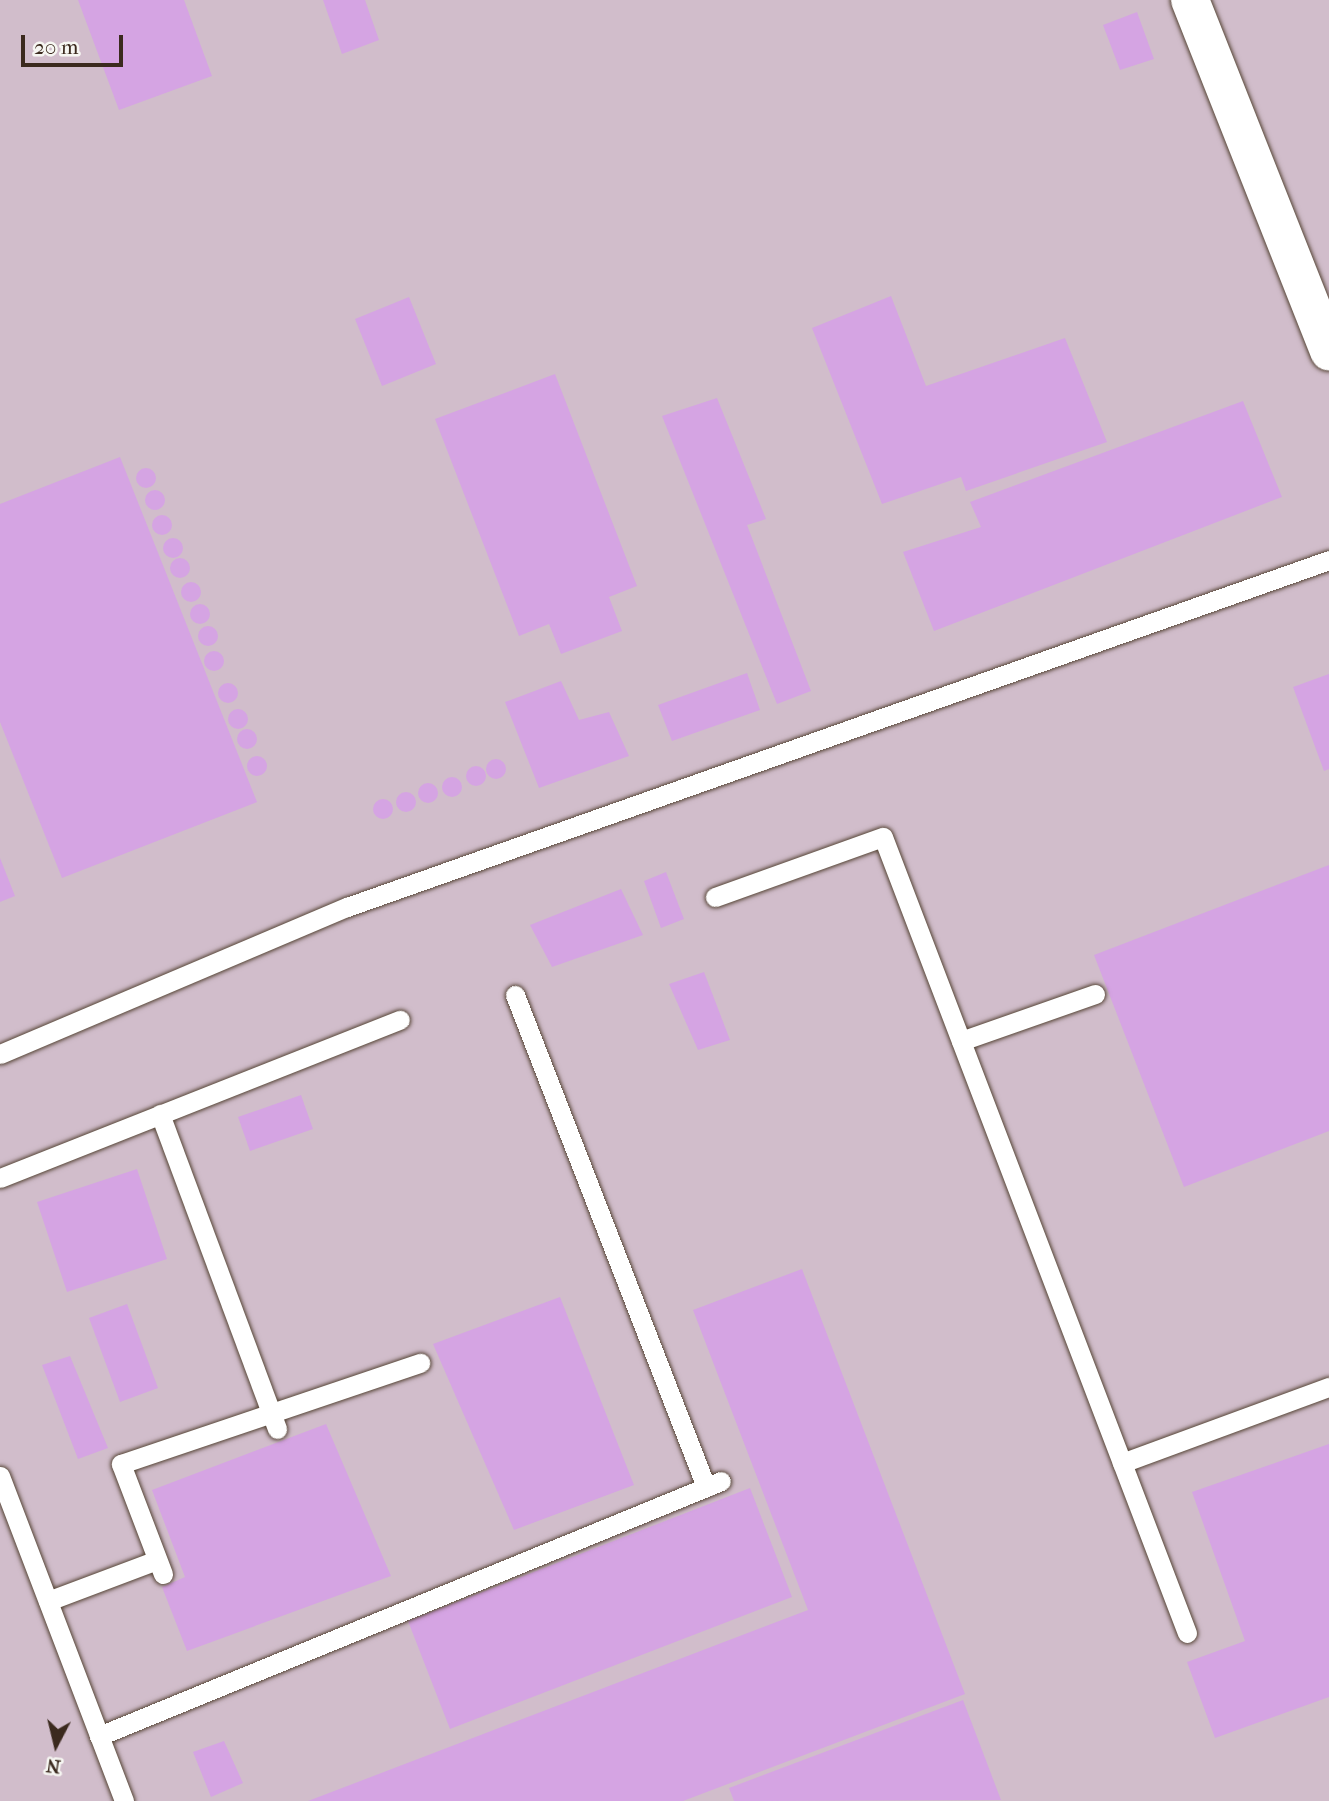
<!DOCTYPE html>
<html>
<head>
<meta charset="utf-8">
<style>
	body { margin:0 }
	#map { position:relative; width:1329px; height:1801px; overflow:hidden; background:#eedfc0; font-family:"IM FELL French Canon",serif }
	div>[style] { position:absolute }
	.industrial>* { inset:0; background:#d1bdcb }
	.building>* { inset:0; background:#d5a4e3 }
	.round { border-radius:50% }
	.roads { filter:drop-shadow(0 0 2px #564536) drop-shadow(0 0 2px #564536) }
	.service>* { height:19px; margin:-9.5px; padding:0 9.5px; transform-origin:9.5px; border-radius:9.5px; background:#fff }
	.minor>* { height:38px; margin:-19px; padding:0 19px; transform-origin:19px; border-radius:19px; background:#fff }
	span { translate:-50% -50%; white-space:nowrap; text-align:center; line-height:1.15; -webkit-text-stroke:5px #f6f6f2; paint-order:stroke }
	.north { position:absolute; left:21px; top:1710px; width:70px; height:70px; -webkit-text-stroke:5px #f6f6f2; paint-order:stroke; rotate:187deg; font-size:19px; font-weight:700; line-height:28px; text-align:center; color:#3b2a1e }
	.north::after { content:''; display:block; margin:auto; width:24px; height:32px; background:#3b2a1e; clip-path:polygon(50% 0,100% 100%,50% 72%,0 100%) }
	.scale { position:absolute; left:21px; top:35px; width:102px; height:32px; box-sizing:border-box; border:4px solid #3b2a1e; border-top:0; padding-left:9px; font-size:21px; line-height:24px; white-space:nowrap; color:#3b2a1e; -webkit-text-stroke:5px #f6f6f2; paint-order:stroke }
</style>
</head>
<body>
<div id="map">
	<div class="industrial">
		<i style="clip-path:polygon(0 0,1329px 0,1329px 1801px,0 1801px)"></i>
	</div>
	<div class="building">
		<i style="clip-path:polygon(78px 0,184px 0,212px 76px,119px 110px)"></i>
		<i style="clip-path:polygon(323px 0,365px 0,379px 40px,342px 54px)"></i>
		<i style="clip-path:polygon(1137px 12px,1154px 59px,1120px 70px,1103px 25px)"></i>
		<i style="clip-path:polygon(891px 296px,926px 386px,1065px 338px,1107px 442px,966px 491px,961px 477px,882px 504px,812px 328px)"></i>
		<i style="clip-path:polygon(409px 297px,436px 364px,382px 386px,355px 319px)"></i>
		<i style="clip-path:polygon(555px 374px,637px 586px,609px 597px,622px 631px,561px 654px,549px 624px,519px 636px,435px 419px)"></i>
		<i style="clip-path:polygon(717px 398px,766px 519px,747px 525px,811px 691px,777px 704px,662px 416px)"></i>
		<i style="clip-path:polygon(1243px 401px,1282px 497px,934px 631px,903px 552px,981px 527px,970px 502px)"></i>
		<i style="clip-path:polygon(120px 457px,257px 802px,62px 878px,0 722px,0 504px)"></i>
		<i class="round" style="left:136px;top:468px;width:20px;height:20px"></i>
		<i class="round" style="left:145px;top:490px;width:20px;height:20px"></i>
		<i class="round" style="left:152px;top:515px;width:20px;height:20px"></i>
		<i class="round" style="left:163px;top:538px;width:20px;height:20px"></i>
		<i class="round" style="left:170px;top:558px;width:20px;height:20px"></i>
		<i class="round" style="left:181px;top:582px;width:20px;height:20px"></i>
		<i class="round" style="left:190px;top:604px;width:20px;height:20px"></i>
		<i class="round" style="left:198px;top:626px;width:20px;height:20px"></i>
		<i class="round" style="left:204px;top:651px;width:20px;height:20px"></i>
		<i style="clip-path:polygon(747px 673px,760px 710px,672px 741px,658px 705px)"></i>
		<i style="clip-path:polygon(1329px 674px,1329px 769px,1324px 771px,1293px 687px)"></i>
		<i style="clip-path:polygon(561px 681px,579px 720px,609px 712px,629px 756px,539px 788px,505px 702px)"></i>
		<i class="round" style="left:218px;top:683px;width:20px;height:20px"></i>
		<i class="round" style="left:228px;top:709px;width:20px;height:20px"></i>
		<i class="round" style="left:237px;top:729px;width:20px;height:20px"></i>
		<i class="round" style="left:247px;top:756px;width:20px;height:20px"></i>
		<i class="round" style="left:486px;top:759px;width:20px;height:20px"></i>
		<i class="round" style="left:466px;top:766px;width:20px;height:20px"></i>
		<i class="round" style="left:442px;top:777px;width:20px;height:20px"></i>
		<i class="round" style="left:418px;top:783px;width:20px;height:20px"></i>
		<i class="round" style="left:396px;top:792px;width:20px;height:20px"></i>
		<i class="round" style="left:373px;top:799px;width:20px;height:20px"></i>
		<i style="clip-path:polygon(0 858px,15px 896px,0 902px)"></i>
		<i style="clip-path:polygon(1329px 865px,1329px 1131px,1184px 1187px,1094px 955px)"></i>
		<i style="clip-path:polygon(666px 872px,684px 919px,661px 928px,644px 881px)"></i>
		<i style="clip-path:polygon(621px 889px,643px 935px,552px 967px,530px 925px)"></i>
		<i style="clip-path:polygon(704px 972px,730px 1040px,698px 1050px,669px 984px)"></i>
		<i style="clip-path:polygon(301px 1095px,313px 1129px,250px 1151px,238px 1117px)"></i>
		<i style="clip-path:polygon(137px 1169px,167px 1259px,67px 1292px,37px 1202px)"></i>
		<i style="clip-path:polygon(802px 1269px,965px 1694px,683px 1801px,308px 1801px,808px 1610px,693px 1310px)"></i>
		<i style="clip-path:polygon(560px 1297px,634px 1485px,514px 1530px,433px 1344px)"></i>
		<i style="clip-path:polygon(127px 1304px,158px 1388px,120px 1402px,89px 1318px)"></i>
		<i style="clip-path:polygon(70px 1356px,108px 1448px,78px 1459px,42px 1365px)"></i>
		<i style="clip-path:polygon(326px 1424px,391px 1576px,187px 1651px,162px 1587px,185px 1577px,152px 1490px)"></i>
		<i style="clip-path:polygon(1329px 1444px,1329px 1697px,1215px 1738px,1187px 1662px,1245px 1641px,1192px 1492px)"></i>
		<i style="clip-path:polygon(750px 1488px,792px 1597px,450px 1729px,408px 1621px)"></i>
		<i style="clip-path:polygon(963px 1700px,1001px 1800px,734px 1801px,729px 1788px)"></i>
		<i style="clip-path:polygon(224px 1741px,243px 1783px,211px 1797px,193px 1752px)"></i>
	</div>
	<div class="roads">
		<div class="service">
			<i style="left:715px;top:897px;width:178px;rotate:-19.7deg"></i>
			<i style="left:883px;top:837px;width:852px;rotate:69.1deg"></i>
			<i style="left:515px;top:995px;width:528px;rotate:68.78deg"></i>
			<i style="left:961px;top:1041px;width:142px;rotate:-19.3deg"></i>
			<i style="left:0;top:1054px;width:377px;rotate:-23deg"></i>
			<i style="left:347px;top:907px;width:1042px;rotate:-19.46deg"></i>
			<i style="left:160px;top:1114px;width:336px;rotate:69.6deg"></i>
			<i style="left:0;top:1178px;width:430px;rotate:-21.6deg"></i>
			<i style="left:1122px;top:1463px;width:221px;rotate:-20.2deg"></i>
			<i style="left:0;top:1476px;width:348px;rotate:69.1deg"></i>
			<i style="left:163px;top:1574px;width:118px;rotate:-110.9deg"></i>
			<i style="left:121px;top:1464px;width:316px;rotate:-18.7deg"></i>
			<i style="left:48px;top:1601px;width:116px;rotate:-20.6deg"></i>
			<i style="left:99px;top:1736px;width:672px;rotate:-22.29deg"></i>
		</div>
		<div class="minor">
			<i style="left:1190px;top:0;width:378px;rotate:68.4deg"></i>
		</div>
	</div>
	<div class="north">N</div>
	<div class="scale">20 m</div>
</div>
</body>
</html>
